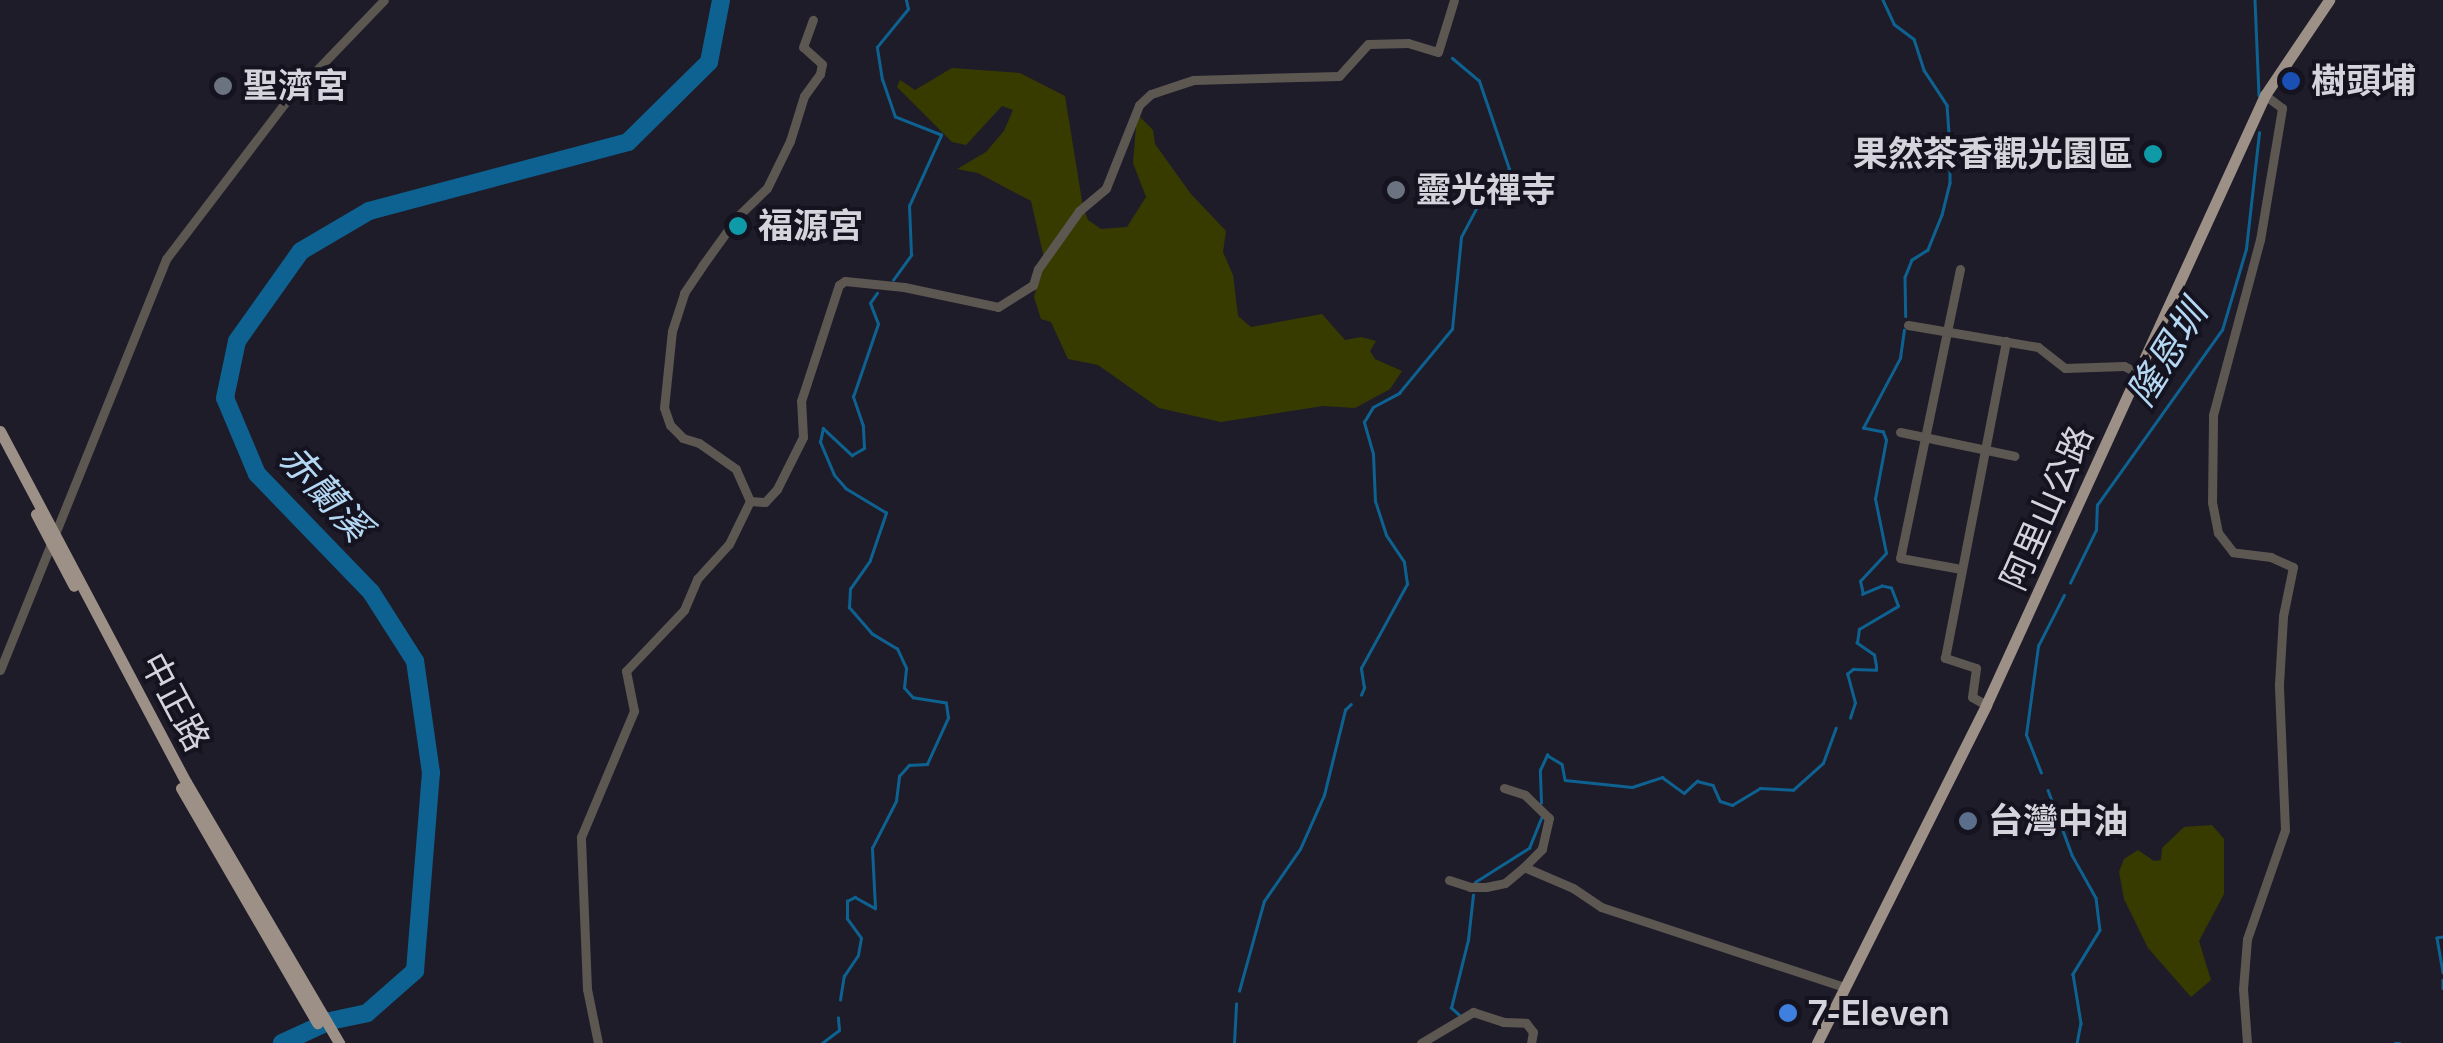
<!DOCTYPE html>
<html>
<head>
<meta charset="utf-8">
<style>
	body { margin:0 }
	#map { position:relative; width:2443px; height:1043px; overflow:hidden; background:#1e1c29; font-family:"Space Grotesk","Noto Sans TC",sans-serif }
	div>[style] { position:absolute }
	.green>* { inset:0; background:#383b00 }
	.stream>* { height:2.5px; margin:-1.25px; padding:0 1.25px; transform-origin:1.25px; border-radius:1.25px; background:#0e6291 }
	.river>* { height:18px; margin:-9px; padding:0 9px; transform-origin:9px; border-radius:9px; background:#0e6291 }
	.minor>* { height:9px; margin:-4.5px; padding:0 4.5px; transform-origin:4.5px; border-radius:4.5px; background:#5d5752 }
	.major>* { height:11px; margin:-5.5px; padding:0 5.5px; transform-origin:5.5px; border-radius:5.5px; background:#9d9086 }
	.dots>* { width:28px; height:28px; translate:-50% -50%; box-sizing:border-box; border:5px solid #15131f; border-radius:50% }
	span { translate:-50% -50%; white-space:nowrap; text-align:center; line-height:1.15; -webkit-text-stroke:8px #15131f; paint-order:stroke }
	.poi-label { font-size:35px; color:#d5d4dd; font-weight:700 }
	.left { translate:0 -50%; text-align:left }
	.right { translate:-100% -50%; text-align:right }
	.street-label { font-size:35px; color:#d5d4dd }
	.water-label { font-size:38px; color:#b4d8f3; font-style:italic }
</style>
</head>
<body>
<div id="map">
	<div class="green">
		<i style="clip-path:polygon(952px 68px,1020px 73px,1065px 96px,1083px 207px,1088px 220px,1101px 229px,1127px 227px,1146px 197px,1133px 163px,1137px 114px,1153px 130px,1155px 144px,1191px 194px,1226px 231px,1223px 252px,1233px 275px,1238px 316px,1251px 327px,1322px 314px,1345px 340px,1361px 337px,1376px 341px,1370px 351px,1375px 359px,1402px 371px,1390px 389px,1355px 408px,1323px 406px,1221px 422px,1159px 408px,1098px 365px,1068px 359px,1051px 322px,1041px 319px,1034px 297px,1044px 258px,1031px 201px,978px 173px,957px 169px,986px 152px,1004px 131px,1013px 110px,1002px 106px,966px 145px,952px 142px,897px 87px,900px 80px,915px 90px)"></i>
		<i style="clip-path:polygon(2212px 825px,2224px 839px,2224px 894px,2199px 941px,2211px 980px,2191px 997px,2148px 948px,2124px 899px,2119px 872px,2124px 859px,2138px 850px,2154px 861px,2161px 860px,2162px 848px,2184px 827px)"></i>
	</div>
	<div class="stream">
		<i style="left:1883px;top:0;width:26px;rotate:65deg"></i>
		<i style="left:1894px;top:24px;width:25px;rotate:37deg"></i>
		<i style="left:1914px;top:39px;width:33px;rotate:72deg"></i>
		<i style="left:1924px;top:70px;width:42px;rotate:56.7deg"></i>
		<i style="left:1947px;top:105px;width:42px;rotate:85.9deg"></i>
		<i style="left:1950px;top:147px;width:36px;rotate:90deg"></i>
		<i style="left:1950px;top:183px;width:33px;rotate:104deg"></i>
		<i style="left:1942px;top:215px;width:38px;rotate:112deg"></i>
		<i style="left:1928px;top:250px;width:19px;rotate:148deg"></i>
		<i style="left:1912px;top:260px;width:18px;rotate:112deg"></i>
		<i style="left:1905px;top:277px;width:39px;rotate:89deg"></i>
		<i style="left:2255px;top:0;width:95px;rotate:87.6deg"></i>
		<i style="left:893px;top:280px;width:31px;rotate:-54deg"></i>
		<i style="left:911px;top:255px;width:49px;rotate:-92.3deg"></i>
		<i style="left:909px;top:206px;width:78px;rotate:-65.7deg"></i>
		<i style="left:941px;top:135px;width:49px;rotate:-158.6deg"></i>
		<i style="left:895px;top:117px;width:39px;rotate:-109deg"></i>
		<i style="left:882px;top:80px;width:33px;rotate:-99deg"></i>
		<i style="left:877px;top:47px;width:49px;rotate:-50.8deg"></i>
		<i style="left:908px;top:9px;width:9px;rotate:-103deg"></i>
		<i style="left:2070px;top:583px;width:59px;rotate:-63.9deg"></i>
		<i style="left:2096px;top:530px;width:25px;rotate:-88deg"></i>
		<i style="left:2097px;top:505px;width:215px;rotate:-54.5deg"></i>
		<i style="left:2222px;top:330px;width:84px;rotate:-73.5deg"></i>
		<i style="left:2246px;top:249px;width:117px;rotate:-83.6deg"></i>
		<i style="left:1361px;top:695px;width:8px;rotate:-67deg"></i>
		<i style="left:1364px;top:688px;width:20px;rotate:-99deg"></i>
		<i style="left:1361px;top:668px;width:96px;rotate:-61.3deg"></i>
		<i style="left:1407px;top:584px;width:22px;rotate:-98deg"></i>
		<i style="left:1404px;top:562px;width:32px;rotate:-124deg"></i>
		<i style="left:1386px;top:535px;width:35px;rotate:-108deg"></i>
		<i style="left:1375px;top:502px;width:48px;rotate:-92.4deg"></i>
		<i style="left:1373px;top:454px;width:33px;rotate:-106deg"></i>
		<i style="left:1364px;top:422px;width:17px;rotate:-59deg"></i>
		<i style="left:1373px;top:407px;width:30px;rotate:-28deg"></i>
		<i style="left:1399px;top:393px;width:83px;rotate:-50.4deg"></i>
		<i style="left:1452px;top:329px;width:92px;rotate:-84.4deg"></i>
		<i style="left:1461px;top:237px;width:40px;rotate:-62deg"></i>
		<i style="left:1480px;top:202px;width:44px;rotate:-48.7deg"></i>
		<i style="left:1509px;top:169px;width:93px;rotate:-108.8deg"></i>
		<i style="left:1479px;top:81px;width:35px;rotate:-140deg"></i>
		<i style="left:1850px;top:718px;width:16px;rotate:-72deg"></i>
		<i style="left:1855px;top:703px;width:30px;rotate:-105deg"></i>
		<i style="left:1847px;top:674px;width:8px;rotate:-40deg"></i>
		<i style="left:1853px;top:669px;width:23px;rotate:2deg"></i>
		<i style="left:1876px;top:670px;width:4px;rotate:-90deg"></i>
		<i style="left:1876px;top:666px;width:11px;rotate:-100deg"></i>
		<i style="left:1874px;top:655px;width:21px;rotate:-145deg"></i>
		<i style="left:1857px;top:643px;width:14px;rotate:-82deg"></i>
		<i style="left:1859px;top:629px;width:45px;rotate:-30.5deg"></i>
		<i style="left:1898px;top:606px;width:19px;rotate:-111deg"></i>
		<i style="left:1891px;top:588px;width:9px;rotate:-167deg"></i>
		<i style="left:1882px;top:586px;width:21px;rotate:157deg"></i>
		<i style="left:1863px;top:594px;width:13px;rotate:-103deg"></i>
		<i style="left:1860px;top:581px;width:38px;rotate:-47deg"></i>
		<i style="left:1886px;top:553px;width:55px;rotate:-101.5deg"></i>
		<i style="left:1875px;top:499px;width:60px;rotate:-79.4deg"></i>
		<i style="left:1886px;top:440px;width:9px;rotate:-111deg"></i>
		<i style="left:1883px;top:432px;width:20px;rotate:-169deg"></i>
		<i style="left:1863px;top:428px;width:79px;rotate:-62.1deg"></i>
		<i style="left:1900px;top:358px;width:28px;rotate:-82deg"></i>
		<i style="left:2041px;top:773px;width:41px;rotate:-111.5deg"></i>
		<i style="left:2026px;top:735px;width:90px;rotate:-82.3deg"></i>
		<i style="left:2038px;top:646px;width:57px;rotate:-63deg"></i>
		<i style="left:2048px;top:790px;width:69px;rotate:69.7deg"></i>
		<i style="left:2072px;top:855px;width:49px;rotate:60.8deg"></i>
		<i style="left:2096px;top:898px;width:32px;rotate:83deg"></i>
		<i style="left:2100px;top:930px;width:52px;rotate:121.5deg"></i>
		<i style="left:2073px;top:974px;width:50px;rotate:80.7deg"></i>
		<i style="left:2081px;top:1023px;width:20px;rotate:101deg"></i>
		<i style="left:1541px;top:803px;width:33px;rotate:-92deg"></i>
		<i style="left:1540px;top:770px;width:17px;rotate:-65deg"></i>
		<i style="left:1547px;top:755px;width:17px;rotate:31deg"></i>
		<i style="left:1562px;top:764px;width:16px;rotate:79deg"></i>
		<i style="left:1565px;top:780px;width:67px;rotate:6deg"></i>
		<i style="left:1632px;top:787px;width:32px;rotate:-18deg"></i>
		<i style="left:1662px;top:777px;width:27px;rotate:36deg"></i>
		<i style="left:1684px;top:793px;width:18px;rotate:-43deg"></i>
		<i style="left:1697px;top:781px;width:16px;rotate:14deg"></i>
		<i style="left:1713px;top:785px;width:17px;rotate:66deg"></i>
		<i style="left:1720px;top:801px;width:13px;rotate:18deg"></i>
		<i style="left:1732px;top:805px;width:33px;rotate:-31deg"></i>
		<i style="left:1760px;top:788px;width:33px;rotate:3deg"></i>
		<i style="left:1793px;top:790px;width:40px;rotate:-42deg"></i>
		<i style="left:1823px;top:763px;width:37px;rotate:-70deg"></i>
		<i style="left:1475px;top:882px;width:64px;rotate:-32.2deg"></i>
		<i style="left:1529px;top:848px;width:32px;rotate:-68deg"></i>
		<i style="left:2443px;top:937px;width:6px;rotate:171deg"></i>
		<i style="left:2437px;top:938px;width:35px;rotate:80deg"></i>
		<i style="left:2443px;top:980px;width:8px;rotate:90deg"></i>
		<i style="left:1239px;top:991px;width:93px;rotate:-74.5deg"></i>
		<i style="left:1264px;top:901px;width:63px;rotate:-55.3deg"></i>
		<i style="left:1300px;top:849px;width:59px;rotate:-66deg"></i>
		<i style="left:1324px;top:795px;width:88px;rotate:-76.1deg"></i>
		<i style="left:1345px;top:710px;width:8px;rotate:-45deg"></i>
		<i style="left:840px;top:1000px;width:24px;rotate:-81deg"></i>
		<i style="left:844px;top:976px;width:25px;rotate:-56deg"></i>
		<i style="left:858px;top:955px;width:17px;rotate:-80deg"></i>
		<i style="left:861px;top:938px;width:24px;rotate:-126deg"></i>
		<i style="left:847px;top:919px;width:18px;rotate:-90deg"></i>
		<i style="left:847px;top:901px;width:9px;rotate:-27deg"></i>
		<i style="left:855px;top:897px;width:23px;rotate:29deg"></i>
		<i style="left:875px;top:908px;width:60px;rotate:-92.9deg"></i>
		<i style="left:872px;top:848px;width:53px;rotate:-62.9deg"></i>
		<i style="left:896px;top:801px;width:25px;rotate:-83deg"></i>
		<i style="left:899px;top:776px;width:15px;rotate:-48deg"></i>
		<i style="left:909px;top:765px;width:18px;rotate:-3deg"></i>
		<i style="left:927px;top:764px;width:51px;rotate:-65.5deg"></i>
		<i style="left:948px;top:718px;width:15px;rotate:-98deg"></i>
		<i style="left:946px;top:703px;width:33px;rotate:-171deg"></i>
		<i style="left:913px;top:698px;width:13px;rotate:-132deg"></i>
		<i style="left:904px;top:688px;width:20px;rotate:-84deg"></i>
		<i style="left:906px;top:668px;width:21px;rotate:-115deg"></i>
		<i style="left:897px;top:649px;width:29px;rotate:-149deg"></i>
		<i style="left:872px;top:634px;width:35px;rotate:-131deg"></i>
		<i style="left:849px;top:608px;width:19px;rotate:-87deg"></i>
		<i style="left:850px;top:589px;width:35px;rotate:-55deg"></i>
		<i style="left:870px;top:560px;width:50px;rotate:-71.2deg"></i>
		<i style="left:886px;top:513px;width:47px;rotate:-149deg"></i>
		<i style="left:846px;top:489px;width:18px;rotate:-131deg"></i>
		<i style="left:834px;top:475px;width:36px;rotate:-113deg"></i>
		<i style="left:820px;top:442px;width:14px;rotate:-78deg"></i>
		<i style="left:823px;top:428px;width:40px;rotate:43deg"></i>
		<i style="left:852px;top:455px;width:14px;rotate:-30deg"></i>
		<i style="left:864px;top:448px;width:22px;rotate:-93deg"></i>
		<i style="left:863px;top:426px;width:31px;rotate:-109deg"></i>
		<i style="left:853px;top:397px;width:77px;rotate:-71.1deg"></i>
		<i style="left:878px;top:324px;width:22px;rotate:-111deg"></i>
		<i style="left:870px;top:303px;width:12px;rotate:-55deg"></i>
		<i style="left:1460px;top:1016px;width:12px;rotate:-138deg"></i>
		<i style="left:1451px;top:1008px;width:70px;rotate:-76deg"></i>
		<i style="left:1468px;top:940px;width:45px;rotate:-83.7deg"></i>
		<i style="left:822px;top:1043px;width:21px;rotate:-37deg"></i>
		<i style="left:839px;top:1030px;width:12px;rotate:-95deg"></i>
		<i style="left:1234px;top:1043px;width:39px;rotate:-87deg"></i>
		<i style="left:2395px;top:1043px;width:5px"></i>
	</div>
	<div class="river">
		<i style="left:282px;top:1043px;width:53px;rotate:-24.6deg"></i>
		<i style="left:330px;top:1021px;width:38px;rotate:-12deg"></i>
		<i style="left:367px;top:1013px;width:64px;rotate:-41.2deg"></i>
		<i style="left:415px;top:971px;width:199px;rotate:-85.4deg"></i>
		<i style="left:431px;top:773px;width:113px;rotate:-98.1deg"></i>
		<i style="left:415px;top:661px;width:82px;rotate:-122.5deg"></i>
		<i style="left:371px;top:592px;width:164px;rotate:-134deg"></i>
		<i style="left:257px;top:474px;width:82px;rotate:-112.8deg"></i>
		<i style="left:225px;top:398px;width:58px;rotate:-78.1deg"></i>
		<i style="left:237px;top:341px;width:110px;rotate:-54.6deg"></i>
		<i style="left:301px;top:251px;width:79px;rotate:-30.5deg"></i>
		<i style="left:369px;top:211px;width:268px;rotate:-14.9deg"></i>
		<i style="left:628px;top:142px;width:114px;rotate:-44.6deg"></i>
		<i style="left:709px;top:62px;width:63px;rotate:-79deg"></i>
	</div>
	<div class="minor">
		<i style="left:1960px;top:269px;width:295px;rotate:101.7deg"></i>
		<i style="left:1900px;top:558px;width:62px;rotate:10.2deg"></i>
		<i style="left:1908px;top:325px;width:132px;rotate:9.6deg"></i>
		<i style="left:2038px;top:347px;width:34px;rotate:38deg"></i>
		<i style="left:2065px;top:368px;width:59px;rotate:-1.9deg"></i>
		<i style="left:2124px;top:366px;width:16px;rotate:27deg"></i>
		<i style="left:1900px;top:432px;width:117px;rotate:11.8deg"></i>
		<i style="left:750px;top:501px;width:35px;rotate:-114deg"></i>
		<i style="left:736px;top:469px;width:45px;rotate:-144.9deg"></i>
		<i style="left:699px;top:443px;width:17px;rotate:-163deg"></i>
		<i style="left:683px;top:438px;width:18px;rotate:-135deg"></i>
		<i style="left:670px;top:425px;width:18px;rotate:-109deg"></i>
		<i style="left:664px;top:408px;width:77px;rotate:-84.1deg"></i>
		<i style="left:672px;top:331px;width:40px;rotate:-72deg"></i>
		<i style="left:684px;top:293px;width:32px;rotate:-56deg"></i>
		<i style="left:702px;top:266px;width:62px;rotate:-54.2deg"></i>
		<i style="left:738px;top:216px;width:40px;rotate:-44deg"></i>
		<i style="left:767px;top:188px;width:52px;rotate:-63.9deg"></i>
		<i style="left:790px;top:141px;width:47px;rotate:-72.7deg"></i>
		<i style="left:804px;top:96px;width:27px;rotate:-54deg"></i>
		<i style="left:820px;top:74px;width:10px;rotate:-79deg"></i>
		<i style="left:822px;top:64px;width:25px;rotate:-138deg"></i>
		<i style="left:803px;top:47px;width:29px;rotate:-70deg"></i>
		<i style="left:0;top:670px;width:443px;rotate:-68deg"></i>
		<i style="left:166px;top:259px;width:195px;rotate:-52.7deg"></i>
		<i style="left:284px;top:104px;width:144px;rotate:-46.1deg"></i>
		<i style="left:1986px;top:705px;width:16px;rotate:-150deg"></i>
		<i style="left:1972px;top:697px;width:29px;rotate:-82deg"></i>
		<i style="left:1976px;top:668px;width:33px;rotate:-162deg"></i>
		<i style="left:1945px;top:658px;width:323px;rotate:-79.1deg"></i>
		<i style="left:1504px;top:788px;width:22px;rotate:18deg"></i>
		<i style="left:1525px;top:795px;width:33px;rotate:44deg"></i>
		<i style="left:1549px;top:818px;width:32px;rotate:103deg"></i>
		<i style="left:1542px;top:849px;width:25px;rotate:135deg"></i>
		<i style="left:1524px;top:867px;width:53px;rotate:23.2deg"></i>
		<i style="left:1573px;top:888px;width:34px;rotate:34deg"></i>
		<i style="left:1601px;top:907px;width:256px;rotate:18.2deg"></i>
		<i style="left:1449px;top:880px;width:22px;rotate:18deg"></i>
		<i style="left:1470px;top:887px;width:16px"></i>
		<i style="left:1486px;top:887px;width:19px;rotate:-12deg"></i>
		<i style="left:1505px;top:883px;width:25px;rotate:-40deg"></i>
		<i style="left:598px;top:1043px;width:55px;rotate:-101.5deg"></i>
		<i style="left:587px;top:989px;width:152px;rotate:-92.3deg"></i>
		<i style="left:581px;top:837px;width:137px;rotate:-67.2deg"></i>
		<i style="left:634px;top:711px;width:41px;rotate:-101.3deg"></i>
		<i style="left:626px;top:671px;width:84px;rotate:-46.4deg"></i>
		<i style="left:684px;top:610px;width:34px;rotate:-67deg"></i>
		<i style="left:697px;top:579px;width:47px;rotate:-47.6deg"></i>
		<i style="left:729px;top:544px;width:48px;rotate:-64deg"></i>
		<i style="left:750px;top:501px;width:15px;rotate:4deg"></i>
		<i style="left:765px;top:502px;width:18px;rotate:-47deg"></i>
		<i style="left:777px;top:489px;width:58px;rotate:-63.4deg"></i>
		<i style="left:803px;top:437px;width:36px;rotate:-93deg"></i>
		<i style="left:801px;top:401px;width:122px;rotate:-71.9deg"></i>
		<i style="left:839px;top:285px;width:7px;rotate:-34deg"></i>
		<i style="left:845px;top:281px;width:59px;rotate:5.8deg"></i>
		<i style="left:904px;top:287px;width:96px;rotate:12deg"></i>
		<i style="left:998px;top:307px;width:41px;rotate:-32.2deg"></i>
		<i style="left:1033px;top:285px;width:17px;rotate:-73deg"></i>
		<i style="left:1038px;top:269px;width:71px;rotate:-54.7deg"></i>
		<i style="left:1079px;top:211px;width:35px;rotate:-40deg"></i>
		<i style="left:1106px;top:188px;width:89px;rotate:-68.3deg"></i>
		<i style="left:1139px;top:105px;width:16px;rotate:-43deg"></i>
		<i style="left:1151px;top:94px;width:44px;rotate:-18.4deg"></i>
		<i style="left:1193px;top:80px;width:146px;rotate:-1.6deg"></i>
		<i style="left:1339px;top:76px;width:43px;rotate:-47.8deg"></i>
		<i style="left:1368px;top:44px;width:40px;rotate:-1.4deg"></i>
		<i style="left:1408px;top:43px;width:31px;rotate:17deg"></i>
		<i style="left:1438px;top:52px;width:54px;rotate:-72.9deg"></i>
		<i style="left:1421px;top:1043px;width:61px;rotate:-30.8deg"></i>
		<i style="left:1473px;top:1012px;width:32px;rotate:18deg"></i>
		<i style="left:1503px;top:1022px;width:23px;rotate:2deg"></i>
		<i style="left:1526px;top:1023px;width:11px;rotate:52deg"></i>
		<i style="left:1533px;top:1032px;width:11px;rotate:100deg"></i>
		<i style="left:2247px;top:1043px;width:54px;rotate:-94.2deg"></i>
		<i style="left:2243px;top:989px;width:50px;rotate:-85.4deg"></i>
		<i style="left:2247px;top:939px;width:115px;rotate:-70.8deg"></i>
		<i style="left:2285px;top:830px;width:146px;rotate:-92.4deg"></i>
		<i style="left:2279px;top:684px;width:68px;rotate:-86.6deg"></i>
		<i style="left:2283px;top:616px;width:50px;rotate:-78.5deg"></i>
		<i style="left:2293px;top:567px;width:24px;rotate:-156deg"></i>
		<i style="left:2271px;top:557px;width:38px;rotate:-173deg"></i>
		<i style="left:2233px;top:552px;width:24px;rotate:-128deg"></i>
		<i style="left:2218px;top:533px;width:32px;rotate:-101deg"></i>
		<i style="left:2212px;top:502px;width:87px;rotate:-89.3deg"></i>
		<i style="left:2213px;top:415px;width:181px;rotate:-75deg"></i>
		<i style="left:2260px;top:240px;width:134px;rotate:-80.5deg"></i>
		<i style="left:2282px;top:108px;width:21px;rotate:-143deg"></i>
	</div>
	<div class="major">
		<i style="left:0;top:431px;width:397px;rotate:62.1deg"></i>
		<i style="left:186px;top:782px;width:303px;rotate:59.6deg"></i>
		<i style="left:36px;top:514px;width:81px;rotate:62.2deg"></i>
		<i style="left:181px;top:788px;width:272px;rotate:59.9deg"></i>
		<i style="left:1817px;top:1043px;width:378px;rotate:-63.4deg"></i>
		<i style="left:1986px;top:705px;width:671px;rotate:-65.42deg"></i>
		<i style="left:2265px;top:95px;width:115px;rotate:-56deg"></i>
	</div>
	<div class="dots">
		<i style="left:2291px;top:81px;background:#1a4fb4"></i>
		<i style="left:223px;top:86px;background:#6b7280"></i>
		<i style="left:2153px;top:154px;background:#0f9aa8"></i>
		<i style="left:1396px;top:190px;background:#6b7280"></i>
		<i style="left:738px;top:226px;background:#0f9aa8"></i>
		<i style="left:1968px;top:821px;background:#5c6f8a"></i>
		<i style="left:1788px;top:1013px;background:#3f7fe0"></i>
	</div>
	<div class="poi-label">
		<span class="left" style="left:2311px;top:81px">樹頭埔</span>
		<span class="left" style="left:243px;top:86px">聖濟宮</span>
		<span class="right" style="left:2133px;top:154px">果然茶香觀光園區</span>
		<span class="left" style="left:1416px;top:190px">靈光禪寺</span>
		<span class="left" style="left:758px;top:226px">福源宮</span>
		<span class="left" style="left:1988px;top:821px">台灣中油</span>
		<span class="left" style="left:1808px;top:1013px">7-Eleven</span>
	</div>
	<div class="street-label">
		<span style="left:2047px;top:508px;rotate:-66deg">阿里山公路</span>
		<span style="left:175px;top:702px;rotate:62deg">中正路</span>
	</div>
	<div class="water-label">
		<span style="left:2168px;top:354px;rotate:-58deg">隆恩圳</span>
		<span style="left:324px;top:493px;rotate:48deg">赤蘭溪</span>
	</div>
</div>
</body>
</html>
